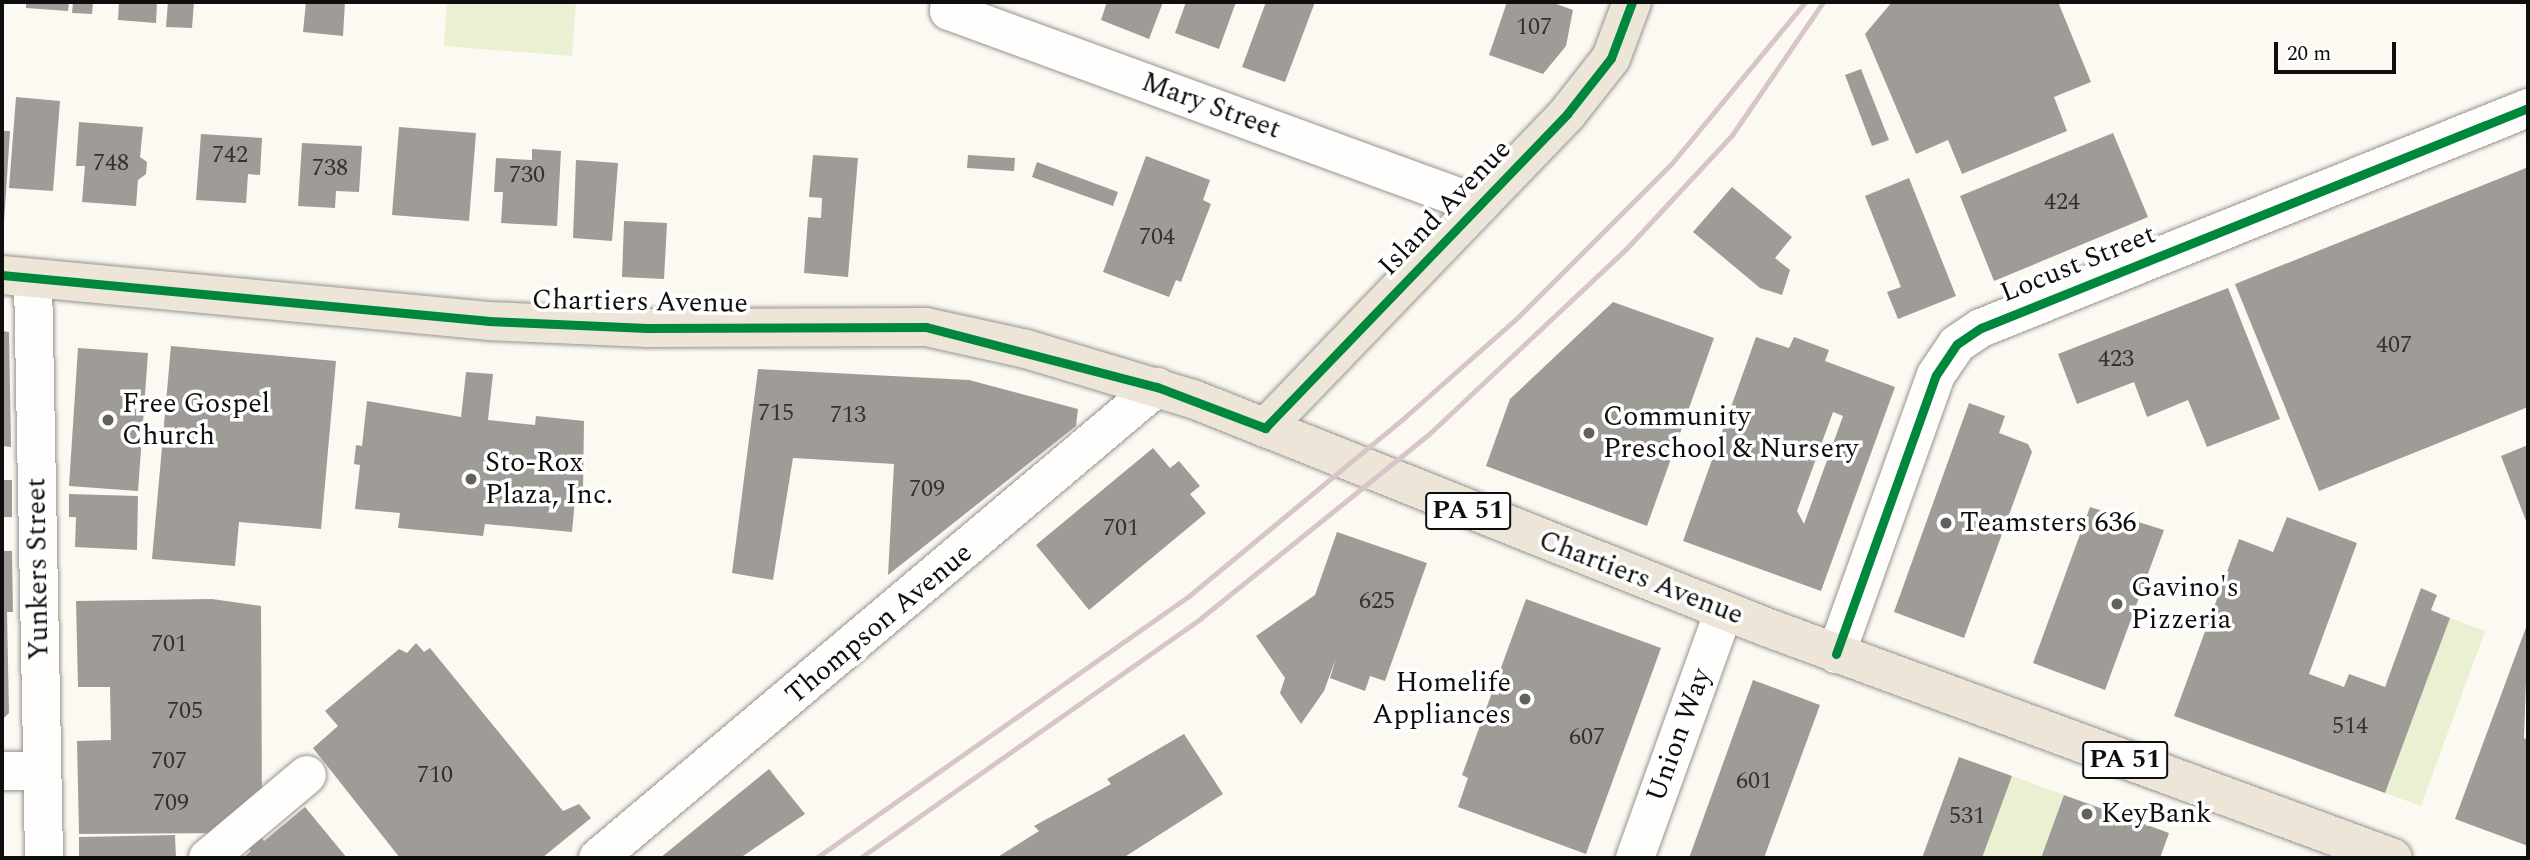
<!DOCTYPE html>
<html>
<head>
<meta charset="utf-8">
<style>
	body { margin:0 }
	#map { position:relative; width:2530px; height:860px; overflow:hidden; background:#fcf9f2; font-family:Spectral,serif }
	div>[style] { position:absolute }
	.green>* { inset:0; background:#e9f1d2 }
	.building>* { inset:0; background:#9f9c98 }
	.roads { filter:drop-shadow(0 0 2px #959491) drop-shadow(0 0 2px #959491) }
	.minor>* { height:38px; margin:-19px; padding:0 19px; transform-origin:19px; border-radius:19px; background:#fffefd }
	.major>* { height:38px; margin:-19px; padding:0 19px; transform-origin:19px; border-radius:19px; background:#ede5d8 }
	.rail>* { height:5px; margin:-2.5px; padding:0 2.5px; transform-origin:2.5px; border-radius:2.5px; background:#d8c5c8 }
	.cycleway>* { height:9px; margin:-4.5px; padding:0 4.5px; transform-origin:4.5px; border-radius:4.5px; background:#00873e }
	.dots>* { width:19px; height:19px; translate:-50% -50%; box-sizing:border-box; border:4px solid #fff; border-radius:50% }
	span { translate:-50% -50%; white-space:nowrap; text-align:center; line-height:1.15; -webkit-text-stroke:7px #fff; paint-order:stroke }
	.number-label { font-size:24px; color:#323230 }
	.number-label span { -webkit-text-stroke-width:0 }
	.shield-label span { padding:2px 5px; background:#fff; border:2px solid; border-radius:5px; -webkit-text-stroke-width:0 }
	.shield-label { font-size:26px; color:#0e0e0e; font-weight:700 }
	.street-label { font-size:28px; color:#0e0e0e }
	.poi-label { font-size:28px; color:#0e0e0e }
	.left { translate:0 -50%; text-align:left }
	.right { translate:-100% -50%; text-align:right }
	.frame { position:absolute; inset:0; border:4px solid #0e0e0e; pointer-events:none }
	.scale { position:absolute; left:2274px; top:42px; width:122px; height:32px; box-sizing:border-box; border:4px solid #0e0e0e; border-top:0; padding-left:9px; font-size:21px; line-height:24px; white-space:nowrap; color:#0e0e0e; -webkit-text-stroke:5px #fff; paint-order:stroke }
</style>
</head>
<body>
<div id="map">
	<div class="green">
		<i style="clip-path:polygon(447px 2px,576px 2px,572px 56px,444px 46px)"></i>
		<i style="clip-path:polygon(2450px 618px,2485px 631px,2421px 806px,2385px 793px)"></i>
		<i style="clip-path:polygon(2012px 776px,2064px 795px,2041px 858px,1982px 858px)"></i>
	</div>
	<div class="building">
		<i style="clip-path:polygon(26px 2px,69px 2px,68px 11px,26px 8px)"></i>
		<i style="clip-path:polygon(73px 2px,93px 2px,92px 14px,72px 13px)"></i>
		<i style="clip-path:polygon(119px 2px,157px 2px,156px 23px,118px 20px)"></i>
		<i style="clip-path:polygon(168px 2px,194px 2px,192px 28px,166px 27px)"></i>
		<i style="clip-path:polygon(306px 2px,345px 2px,343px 36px,303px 32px)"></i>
		<i style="clip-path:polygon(1107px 2px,1163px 2px,1149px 39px,1101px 20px)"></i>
		<i style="clip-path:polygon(1186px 2px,1236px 2px,1219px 49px,1175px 33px)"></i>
		<i style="clip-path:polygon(1266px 2px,1315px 2px,1285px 82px,1242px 67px)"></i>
		<i style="clip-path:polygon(1507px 2px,1551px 2px,1573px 10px,1566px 46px,1543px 74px,1489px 55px)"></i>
		<i style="clip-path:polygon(1892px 2px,2058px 2px,2091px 82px,2054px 97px,2067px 131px,1962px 174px,1948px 140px,1916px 154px,1865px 34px)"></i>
		<i style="clip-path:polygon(1861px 69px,1889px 140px,1872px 146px,1845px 75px)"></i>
		<i style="clip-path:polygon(16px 97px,60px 101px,53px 191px,9px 188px)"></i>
		<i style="clip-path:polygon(79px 122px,143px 127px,140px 157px,147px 162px,146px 174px,138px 180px,136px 206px,82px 202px,85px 166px,76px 166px)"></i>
		<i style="clip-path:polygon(399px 127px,476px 133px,469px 221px,392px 215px)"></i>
		<i style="clip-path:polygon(2px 131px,10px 131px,4px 222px,2px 221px)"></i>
		<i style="clip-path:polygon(2113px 133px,2148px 217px,1994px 281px,1960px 196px)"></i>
		<i style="clip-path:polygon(201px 134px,262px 138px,260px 175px,248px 174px,246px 203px,196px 200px)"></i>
		<i style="clip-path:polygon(302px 143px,362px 146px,359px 192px,336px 191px,335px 208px,298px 206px)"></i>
		<i style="clip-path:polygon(532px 149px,561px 151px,557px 226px,501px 223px,503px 192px,494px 192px,496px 158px,532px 160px)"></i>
		<i style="clip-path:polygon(813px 155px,858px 158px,848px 277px,804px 273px,808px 217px,821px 218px,822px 198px,809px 197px)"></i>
		<i style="clip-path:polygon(968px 155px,1015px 158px,1014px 171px,967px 168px)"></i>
		<i style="clip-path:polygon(1146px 156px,1210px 180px,1203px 200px,1211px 204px,1181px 282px,1176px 280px,1169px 297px,1103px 272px)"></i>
		<i style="clip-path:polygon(576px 160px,618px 163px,612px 241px,573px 238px)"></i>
		<i style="clip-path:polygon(1037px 162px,1118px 192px,1113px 206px,1032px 177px)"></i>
		<i style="clip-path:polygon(2526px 168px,2528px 407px,2319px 491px,2235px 284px)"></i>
		<i style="clip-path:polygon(1909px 178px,1956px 296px,1898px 319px,1887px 292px,1901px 287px,1865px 196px)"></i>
		<i style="clip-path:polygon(1732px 187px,1792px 237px,1775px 258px,1790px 270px,1782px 295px,1760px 288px,1693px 232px)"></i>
		<i style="clip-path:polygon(624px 221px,667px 223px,664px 279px,622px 277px)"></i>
		<i style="clip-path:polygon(2228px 288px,2280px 419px,2207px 447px,2188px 400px,2147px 417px,2134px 382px,2077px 404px,2058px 354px)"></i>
		<i style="clip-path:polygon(1613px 302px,1714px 338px,1647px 526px,1486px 466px,1510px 399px)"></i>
		<i style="clip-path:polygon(2px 331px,9px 332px,11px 447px,2px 446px)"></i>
		<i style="clip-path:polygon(evenodd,1756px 337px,1789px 348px,1794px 337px,1829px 350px,1825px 361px,1895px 387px,1821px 591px,1683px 541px,1756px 337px,1833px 412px,1843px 416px,1804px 524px,1797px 511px,1833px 412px)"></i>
		<i style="clip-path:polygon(171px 346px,336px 361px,321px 529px,239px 522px,235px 566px,152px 559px)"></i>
		<i style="clip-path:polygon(78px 348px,148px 353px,138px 491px,69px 486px)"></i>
		<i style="clip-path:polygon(758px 369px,969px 380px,1078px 409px,1076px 426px,888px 575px,894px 464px,793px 458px,773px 580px,732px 573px)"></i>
		<i style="clip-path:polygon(466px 372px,493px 374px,488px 420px,535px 425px,536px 416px,584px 421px,583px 491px,576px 490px,572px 532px,485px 524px,483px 536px,398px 528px,400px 513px,355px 509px,360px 465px,354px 464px,356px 445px,362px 446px,367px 401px,461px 417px)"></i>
		<i style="clip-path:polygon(1969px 403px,2005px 416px,1999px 433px,2028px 444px,2032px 452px,1964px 638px,1894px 612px)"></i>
		<i style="clip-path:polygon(2528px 445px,2528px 526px,2501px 456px)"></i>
		<i style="clip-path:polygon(1153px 448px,1170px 468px,1179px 461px,1200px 486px,1190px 494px,1206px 513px,1089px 610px,1036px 545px)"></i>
		<i style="clip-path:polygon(2px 480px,12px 480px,12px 517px,2px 517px)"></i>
		<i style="clip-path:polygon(69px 494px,138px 496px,137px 550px,75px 547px,76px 517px,69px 517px)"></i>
		<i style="clip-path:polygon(2090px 507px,2164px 530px,2105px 690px,2033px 663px)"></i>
		<i style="clip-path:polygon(2287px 517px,2357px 543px,2309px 674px,2344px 687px,2349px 674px,2385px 687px,2421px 588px,2437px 595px,2431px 610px,2450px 618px,2385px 793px,2174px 716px,2239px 539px,2273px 552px)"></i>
		<i style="clip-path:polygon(1337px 532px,1427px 563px,1385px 681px,1370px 676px,1365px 691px,1330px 678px,1336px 658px,1324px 691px,1301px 724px,1280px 693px,1285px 678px,1256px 636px,1315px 595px)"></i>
		<i style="clip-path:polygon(2px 551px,12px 551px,13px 612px,7px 612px,9px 713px,2px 720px)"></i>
		<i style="clip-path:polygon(212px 599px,261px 606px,262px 805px,246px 817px,264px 841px,305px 807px,347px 858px,243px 858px,251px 851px,229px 822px,230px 833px,79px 834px,77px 741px,111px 740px,110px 687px,78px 687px,76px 601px)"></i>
		<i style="clip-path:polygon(1526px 599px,1661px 648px,1586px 854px,1458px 807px,1468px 778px,1462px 775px)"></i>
		<i style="clip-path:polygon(2528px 622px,2524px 738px,2528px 740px,2528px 846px,2455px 819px)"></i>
		<i style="clip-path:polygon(416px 643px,424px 652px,430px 648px,563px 811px,579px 804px,591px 818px,542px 858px,400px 858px,313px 748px,338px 726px,325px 711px,399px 649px,407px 653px)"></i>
		<i style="clip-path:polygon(1753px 680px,1820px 705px,1764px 858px,1689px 858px)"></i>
		<i style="clip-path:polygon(1184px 734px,1223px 794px,1123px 858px,996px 858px,1039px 831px,1034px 826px,1111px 784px,1107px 779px)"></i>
		<i style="clip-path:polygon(1959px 757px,2012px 776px,1982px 858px,1922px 858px)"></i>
		<i style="clip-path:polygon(769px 769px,805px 814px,740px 858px,660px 858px)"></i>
		<i style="clip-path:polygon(2064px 795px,2169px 833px,2160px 858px,2041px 858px)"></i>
		<i style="clip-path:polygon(175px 835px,176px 858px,79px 858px,79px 837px)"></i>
	</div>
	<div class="roads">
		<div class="minor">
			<i style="left:950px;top:2px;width:9px;rotate:96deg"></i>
			<i style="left:949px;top:11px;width:565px;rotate:20.07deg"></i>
			<i style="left:33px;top:279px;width:579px;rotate:88.91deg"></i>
			<i style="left:1836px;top:654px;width:296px;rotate:-70.3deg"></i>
			<i style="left:1936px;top:375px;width:37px;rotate:-56deg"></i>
			<i style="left:1957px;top:344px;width:29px;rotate:-34deg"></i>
			<i style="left:1981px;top:328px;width:590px;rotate:-21.91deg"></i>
			<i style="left:2px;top:771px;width:40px"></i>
			<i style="left:208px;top:858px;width:129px;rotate:-40deg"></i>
			<i style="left:598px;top:858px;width:731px;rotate:-40.12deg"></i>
			<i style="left:1635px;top:858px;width:263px;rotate:-70.2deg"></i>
		</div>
		<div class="major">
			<i style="left:2px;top:275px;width:488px;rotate:5.4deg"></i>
			<i style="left:488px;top:321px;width:159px;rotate:2.5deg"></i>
			<i style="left:647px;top:328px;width:279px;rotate:-0.2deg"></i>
			<i style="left:926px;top:327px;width:102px;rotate:12.4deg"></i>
			<i style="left:1026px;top:349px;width:174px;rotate:16.7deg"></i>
			<i style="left:1193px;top:399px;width:617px;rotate:21.7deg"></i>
			<i style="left:1766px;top:627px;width:668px;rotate:20.22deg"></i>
			<i style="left:1265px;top:428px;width:436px;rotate:-46.1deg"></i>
			<i style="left:1567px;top:114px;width:71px;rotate:-51.8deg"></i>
			<i style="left:1611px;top:58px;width:60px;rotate:-69.4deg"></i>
		</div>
	</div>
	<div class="rail">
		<i style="left:816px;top:858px;width:457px;rotate:-35.1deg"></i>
		<i style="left:1190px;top:595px;width:279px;rotate:-39.6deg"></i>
		<i style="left:1405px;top:417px;width:149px;rotate:-41.5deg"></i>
		<i style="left:1517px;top:318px;width:219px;rotate:-45deg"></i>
		<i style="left:1672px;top:163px;width:209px;rotate:-50.4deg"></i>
		<i style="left:860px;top:858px;width:417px;rotate:-35.1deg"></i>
		<i style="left:1201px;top:618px;width:293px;rotate:-38.9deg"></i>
		<i style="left:1429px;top:434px;width:270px;rotate:-43.2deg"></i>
		<i style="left:1626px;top:249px;width:156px;rotate:-47.1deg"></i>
		<i style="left:1732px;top:135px;width:161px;rotate:-55.6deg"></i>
	</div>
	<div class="cycleway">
		<i style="left:2px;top:275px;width:488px;rotate:5.4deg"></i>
		<i style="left:488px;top:321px;width:159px;rotate:2.5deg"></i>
		<i style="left:647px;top:328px;width:279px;rotate:-0.2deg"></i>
		<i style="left:926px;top:327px;width:239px;rotate:14.6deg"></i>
		<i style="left:1157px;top:387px;width:116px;rotate:20.8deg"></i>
		<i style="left:1265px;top:428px;width:436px;rotate:-46.1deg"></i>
		<i style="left:1567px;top:114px;width:71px;rotate:-51.8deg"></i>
		<i style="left:1611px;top:58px;width:60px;rotate:-69.4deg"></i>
		<i style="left:1836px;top:654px;width:296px;rotate:-70.3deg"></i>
		<i style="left:1936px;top:375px;width:37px;rotate:-56deg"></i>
		<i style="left:1957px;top:344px;width:29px;rotate:-34deg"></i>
		<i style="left:1981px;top:328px;width:590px;rotate:-21.91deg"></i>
	</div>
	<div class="dots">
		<i style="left:108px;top:420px;background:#61605e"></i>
		<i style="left:1589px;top:433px;background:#61605e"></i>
		<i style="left:471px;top:479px;background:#61605e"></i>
		<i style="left:1946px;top:523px;background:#61605e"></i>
		<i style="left:2117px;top:604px;background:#61605e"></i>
		<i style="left:1525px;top:699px;background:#61605e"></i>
		<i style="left:2087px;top:814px;background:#61605e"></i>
	</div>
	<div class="number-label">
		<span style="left:1534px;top:28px">107</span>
		<span style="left:230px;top:156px">742</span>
		<span style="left:111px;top:164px">748</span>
		<span style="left:330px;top:169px">738</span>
		<span style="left:527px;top:176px">730</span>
		<span style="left:2062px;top:203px">424</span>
		<span style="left:1157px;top:238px">704</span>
		<span style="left:2394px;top:346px">407</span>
		<span style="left:2116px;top:360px">423</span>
		<span style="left:776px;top:414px">715</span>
		<span style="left:848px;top:416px">713</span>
		<span style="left:927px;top:490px">709</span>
		<span style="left:1121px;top:529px">701</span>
		<span style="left:1377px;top:602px">625</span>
		<span style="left:169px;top:645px">701</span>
		<span style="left:185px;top:712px">705</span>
		<span style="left:2350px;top:727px">514</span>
		<span style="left:1587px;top:738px">607</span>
		<span style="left:169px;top:762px">707</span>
		<span style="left:435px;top:776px">710</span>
		<span style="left:1754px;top:782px">601</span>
		<span style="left:171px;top:804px">709</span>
		<span style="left:1967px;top:817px">531</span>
	</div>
	<div class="shield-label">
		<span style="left:1468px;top:511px">PA 51</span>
		<span style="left:2125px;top:760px">PA 51</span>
	</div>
	<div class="street-label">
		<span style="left:1211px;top:106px;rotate:20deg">Mary Street</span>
		<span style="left:1445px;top:208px;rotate:-46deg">Island Avenue</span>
		<span style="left:2078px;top:264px;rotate:-22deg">Locust Street</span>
		<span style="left:640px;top:302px;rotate:1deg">Chartiers Avenue</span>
		<span style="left:38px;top:569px;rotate:-91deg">Yunkers Street</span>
		<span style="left:1641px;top:578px;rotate:21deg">Chartiers Avenue</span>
		<span style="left:879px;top:624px;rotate:-40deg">Thompson Avenue</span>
		<span style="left:1679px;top:735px;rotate:-70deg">Union Way</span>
	</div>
	<div class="poi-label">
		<span class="left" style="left:122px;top:420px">Free Gospel<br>Church</span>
		<span class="left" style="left:1603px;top:433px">Community<br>Preschool &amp; Nursery</span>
		<span class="left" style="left:485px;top:479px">Sto-Rox<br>Plaza, Inc.</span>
		<span class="left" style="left:1960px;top:523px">Teamsters 636</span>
		<span class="left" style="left:2131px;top:604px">Gavino's<br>Pizzeria</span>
		<span class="right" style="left:1511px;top:699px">Homelife<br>Appliances</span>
		<span class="left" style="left:2101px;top:814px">KeyBank</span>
	</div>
	<div class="frame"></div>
	<div class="scale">20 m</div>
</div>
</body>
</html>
